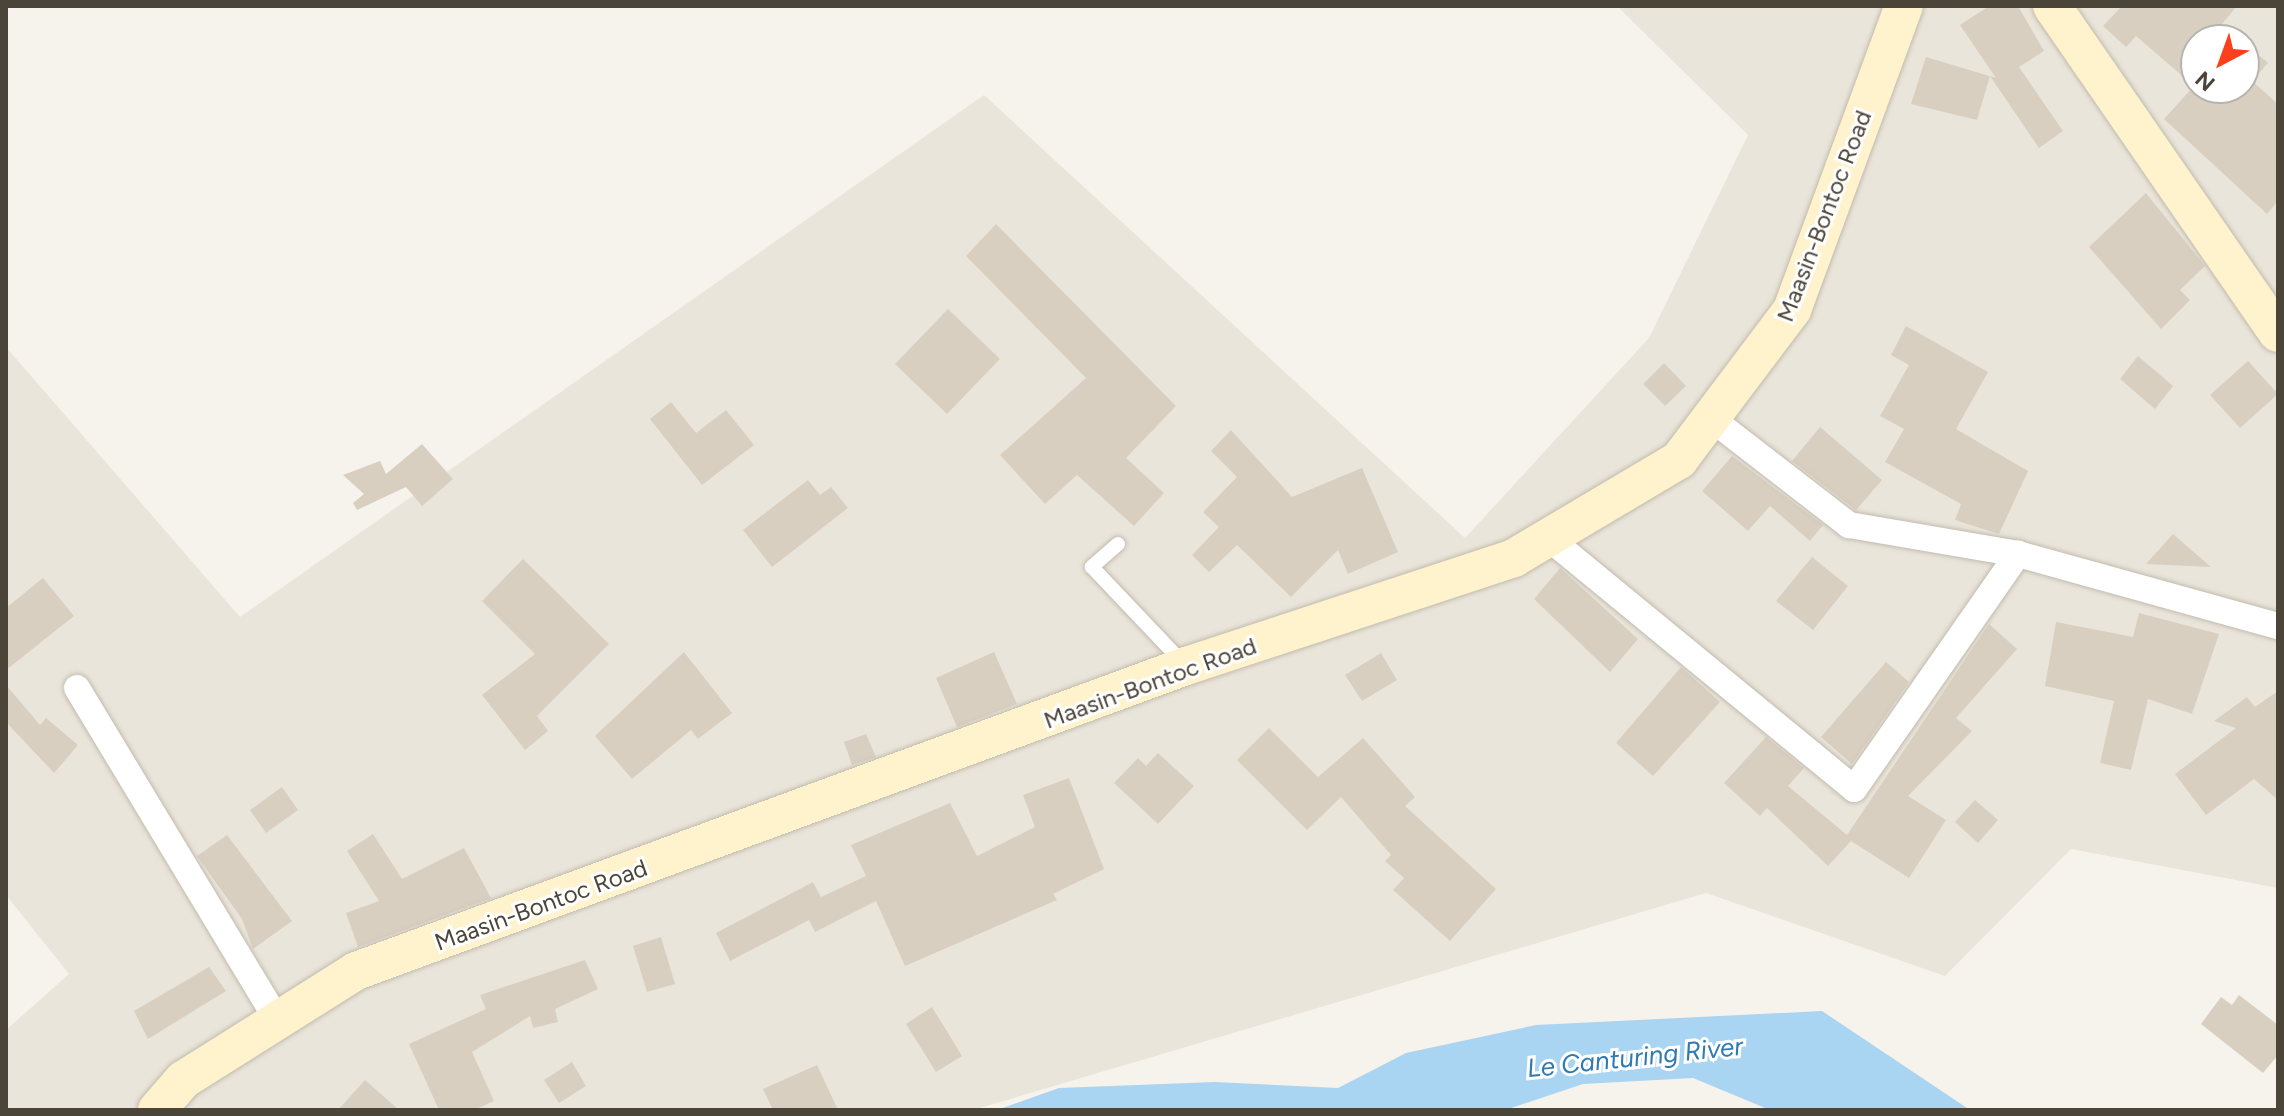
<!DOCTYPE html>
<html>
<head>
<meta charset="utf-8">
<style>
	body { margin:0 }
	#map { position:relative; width:2284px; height:1116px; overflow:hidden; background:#f6f3ec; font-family:Figtree,sans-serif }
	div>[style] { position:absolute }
	.residential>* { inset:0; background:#eae5da }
	.water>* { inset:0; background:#a9d4f2 }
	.building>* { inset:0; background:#d8cfc1 }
	.roads { filter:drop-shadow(0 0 2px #c2bbae) drop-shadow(0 0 2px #c2bbae) }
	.lane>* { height:14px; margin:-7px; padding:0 7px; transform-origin:7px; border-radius:7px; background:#fff }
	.street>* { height:26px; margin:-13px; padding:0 13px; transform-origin:13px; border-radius:13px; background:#fff }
	.secondary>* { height:38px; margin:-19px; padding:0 19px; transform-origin:19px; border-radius:19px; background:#fff3cd }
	span { translate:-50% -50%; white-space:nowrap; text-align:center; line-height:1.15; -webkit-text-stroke:6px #fff; paint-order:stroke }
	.street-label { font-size:24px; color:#4b4439 }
	.water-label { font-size:26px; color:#2e7ab2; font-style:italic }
	.frame { position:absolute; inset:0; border:8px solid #4b4439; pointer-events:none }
	.north { position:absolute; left:2180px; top:24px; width:80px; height:80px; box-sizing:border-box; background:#fff; border:2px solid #b7b4b0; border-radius:50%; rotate:221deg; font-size:22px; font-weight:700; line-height:32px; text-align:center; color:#4b4439 }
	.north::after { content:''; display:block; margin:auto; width:28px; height:36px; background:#fc3f1d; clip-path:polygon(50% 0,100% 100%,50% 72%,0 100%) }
</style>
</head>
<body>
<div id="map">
	<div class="residential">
		<i style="clip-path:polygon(evenodd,1617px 6px,2278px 6px,2278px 888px,2071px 849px,1945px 976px,1706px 893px,973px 1110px,6px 1110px,6px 1030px,69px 974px,6px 895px,6px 347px,240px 617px,984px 95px,1465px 538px,1649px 338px,1748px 135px,1617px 6px,2196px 40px,2244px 40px,2244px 88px,2196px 88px,2196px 40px)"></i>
	</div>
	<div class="water">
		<i style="clip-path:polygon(1822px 1011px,1970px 1110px,1770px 1110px,1693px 1078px,1583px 1084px,1505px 1110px,997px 1110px,1059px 1088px,1215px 1082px,1338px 1088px,1406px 1053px,1536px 1025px)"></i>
	</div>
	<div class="building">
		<i style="clip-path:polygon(1989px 6px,2018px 6px,2044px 51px,2019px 67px,2063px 131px,2039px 148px,1990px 76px,1977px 120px,1911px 104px,1926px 57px,1996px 78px,1960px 25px)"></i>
		<i style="clip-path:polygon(2122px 6px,2237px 6px,2222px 24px,2241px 40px,2196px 40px,2196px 88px,2244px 88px,2244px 42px,2268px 63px,2252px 81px,2278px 104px,2278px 201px,2267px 214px,2164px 119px,2194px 86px,2136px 36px,2126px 47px,2103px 26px)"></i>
		<i style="clip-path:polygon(2146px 193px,2205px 266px,2180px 290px,2190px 300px,2161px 329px,2089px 247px)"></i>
		<i style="clip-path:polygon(996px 224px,1176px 406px,1126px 458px,1164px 493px,1134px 526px,1077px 475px,1045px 504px,1000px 455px,1086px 378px,966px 256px)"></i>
		<i style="clip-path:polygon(948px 309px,1000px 359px,947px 414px,895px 364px)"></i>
		<i style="clip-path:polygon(1906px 326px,1988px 372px,1956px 429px,2028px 471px,1999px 534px,1955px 520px,1961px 504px,1885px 462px,1904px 429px,1880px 416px,1909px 365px,1891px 355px)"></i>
		<i style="clip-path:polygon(2138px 356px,2173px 386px,2155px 409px,2120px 379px)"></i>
		<i style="clip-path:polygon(2248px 361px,2278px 394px,2240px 428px,2210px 395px)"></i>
		<i style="clip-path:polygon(1664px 363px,1686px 386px,1665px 406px,1643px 384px)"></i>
		<i style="clip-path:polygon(671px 402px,696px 433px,726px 410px,754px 445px,702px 485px,650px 419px)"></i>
		<i style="clip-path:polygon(1820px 427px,1882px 480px,1856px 510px,1792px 461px)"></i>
		<i style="clip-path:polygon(1231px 430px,1292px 497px,1362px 468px,1398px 552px,1348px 574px,1338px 550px,1291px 597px,1237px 545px,1209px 572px,1192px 555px,1219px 527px,1203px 512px,1237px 477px,1211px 451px)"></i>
		<i style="clip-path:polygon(422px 444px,453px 479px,422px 506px,406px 487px,357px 510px,353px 503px,364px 494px,343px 475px,380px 461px,386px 474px)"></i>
		<i style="clip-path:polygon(1732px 456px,1823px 525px,1810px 541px,1770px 506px,1748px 531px,1702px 491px)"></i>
		<i style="clip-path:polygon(808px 480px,820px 495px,831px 487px,848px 508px,772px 567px,743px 530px)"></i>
		<i style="clip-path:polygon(2173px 534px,2211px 567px,2146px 564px)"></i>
		<i style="clip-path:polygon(1812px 557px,1848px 586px,1813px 630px,1776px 601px)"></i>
		<i style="clip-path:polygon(523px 559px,609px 644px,537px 716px,548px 731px,525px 750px,482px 695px,535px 654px,482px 601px)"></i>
		<i style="clip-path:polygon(1560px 568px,1638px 639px,1610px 672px,1534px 599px)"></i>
		<i style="clip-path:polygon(43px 578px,74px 616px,6px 670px,6px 608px)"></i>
		<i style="clip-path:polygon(2139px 613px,2219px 634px,2192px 714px,2148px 699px,2131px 770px,2100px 763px,2114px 701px,2045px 686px,2056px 622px,2133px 637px)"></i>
		<i style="clip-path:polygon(1989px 624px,2017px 649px,1956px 718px,1972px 731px,1908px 796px,1946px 820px,1909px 878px,1851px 841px,1828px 866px,1767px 808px,1760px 816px,1724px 783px,1766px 737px,1804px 768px,1788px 786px,1847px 835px)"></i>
		<i style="clip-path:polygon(684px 652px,732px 713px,698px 739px,691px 730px,632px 779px,595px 736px)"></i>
		<i style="clip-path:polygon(994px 652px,1017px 704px,957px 727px,936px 678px)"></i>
		<i style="clip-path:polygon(1381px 653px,1397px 680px,1362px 701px,1345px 675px)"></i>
		<i style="clip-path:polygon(1886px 662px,1909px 682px,1852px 764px,1821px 737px)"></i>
		<i style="clip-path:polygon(1681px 667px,1720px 702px,1653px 776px,1616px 743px)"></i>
		<i style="clip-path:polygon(6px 685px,40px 725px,46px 718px,78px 745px,54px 773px,6px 722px)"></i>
		<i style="clip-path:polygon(2278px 691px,2278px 800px,2254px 779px,2206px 815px,2175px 774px,2236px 728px,2214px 721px,2247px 697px,2255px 707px)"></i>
		<i style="clip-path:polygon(1269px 728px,1318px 777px,1363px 738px,1415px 797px,1405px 806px,1496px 889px,1450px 941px,1393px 890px,1404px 878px,1385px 861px,1391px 855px,1341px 797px,1307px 830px,1237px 760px)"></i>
		<i style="clip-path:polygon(866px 734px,876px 757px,852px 765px,844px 742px)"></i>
		<i style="clip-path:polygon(1158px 753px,1194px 786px,1158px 824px,1114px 783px,1138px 758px,1146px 766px)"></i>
		<i style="clip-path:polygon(1069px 778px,1104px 869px,1053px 894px,1057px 900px,905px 966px,876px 901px,815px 932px,809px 920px,730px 961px,716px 933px,813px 882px,821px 897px,866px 876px,851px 845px,950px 803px,977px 856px,1035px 827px,1023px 795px)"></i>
		<i style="clip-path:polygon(282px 787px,298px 810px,266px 833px,250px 810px)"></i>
		<i style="clip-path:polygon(1975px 800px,1998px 820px,1978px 843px,1955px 822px)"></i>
		<i style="clip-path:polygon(373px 834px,402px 879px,464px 848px,491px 898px,358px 947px,346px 913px,379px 901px,347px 851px)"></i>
		<i style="clip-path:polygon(227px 835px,292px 921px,253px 949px,242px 919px,197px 856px)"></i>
		<i style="clip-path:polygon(661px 937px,675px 984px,647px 992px,633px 946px)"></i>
		<i style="clip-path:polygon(585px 960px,598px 989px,555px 1009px,558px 1022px,533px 1028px,530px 1016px,472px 1052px,494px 1101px,474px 1110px,439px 1110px,409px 1044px,486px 1009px,480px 995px)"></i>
		<i style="clip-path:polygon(209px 967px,226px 991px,148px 1039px,134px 1011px)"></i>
		<i style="clip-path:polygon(2239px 995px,2278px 1025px,2278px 1055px,2263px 1073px,2201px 1024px,2221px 997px,2232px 1005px)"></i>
		<i style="clip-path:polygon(932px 1007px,962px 1056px,936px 1072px,906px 1024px)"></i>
		<i style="clip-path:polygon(572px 1062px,586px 1086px,559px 1103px,544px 1080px)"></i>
		<i style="clip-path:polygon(817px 1065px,838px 1110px,773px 1110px,763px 1089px)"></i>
		<i style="clip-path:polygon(365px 1080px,399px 1110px,338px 1110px)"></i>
	</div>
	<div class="roads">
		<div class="lane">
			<i style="left:1118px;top:544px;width:35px;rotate:139deg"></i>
			<i style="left:1092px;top:567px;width:132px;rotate:46.5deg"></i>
		</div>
		<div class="street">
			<i style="left:1713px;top:420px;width:172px;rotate:37.7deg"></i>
			<i style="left:1849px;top:525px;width:171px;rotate:9.7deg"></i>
			<i style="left:2018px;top:554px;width:270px;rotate:15.5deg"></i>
			<i style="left:1551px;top:540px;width:392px;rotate:39.4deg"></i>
			<i style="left:1854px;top:789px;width:287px;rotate:-55.1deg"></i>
			<i style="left:77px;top:688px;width:389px;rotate:58.9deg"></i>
		</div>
		<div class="secondary">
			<i style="left:2052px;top:6px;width:397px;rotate:55.4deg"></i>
			<i style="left:157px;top:1110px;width:40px;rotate:-49deg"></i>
			<i style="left:183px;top:1080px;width:204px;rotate:-32.2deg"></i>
			<i style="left:356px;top:971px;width:884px;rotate:-20.18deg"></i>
			<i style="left:1186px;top:666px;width:345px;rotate:-18.2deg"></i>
			<i style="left:1514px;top:558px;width:192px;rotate:-30.7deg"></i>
			<i style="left:1679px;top:460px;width:188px;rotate:-53deg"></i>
			<i style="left:1792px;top:310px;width:324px;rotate:-69.8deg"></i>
		</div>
	</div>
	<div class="street-label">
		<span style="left:1824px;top:216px;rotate:-69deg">Maasin-Bontoc Road</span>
		<span style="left:1150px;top:683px;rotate:-20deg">Maasin-Bontoc Road</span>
		<span style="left:541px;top:905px;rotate:-20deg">Maasin-Bontoc Road</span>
	</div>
	<div class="water-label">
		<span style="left:1635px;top:1058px;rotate:-6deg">Le Canturing River</span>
	</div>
	<div class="frame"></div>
	<div class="north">N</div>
</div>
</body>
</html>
